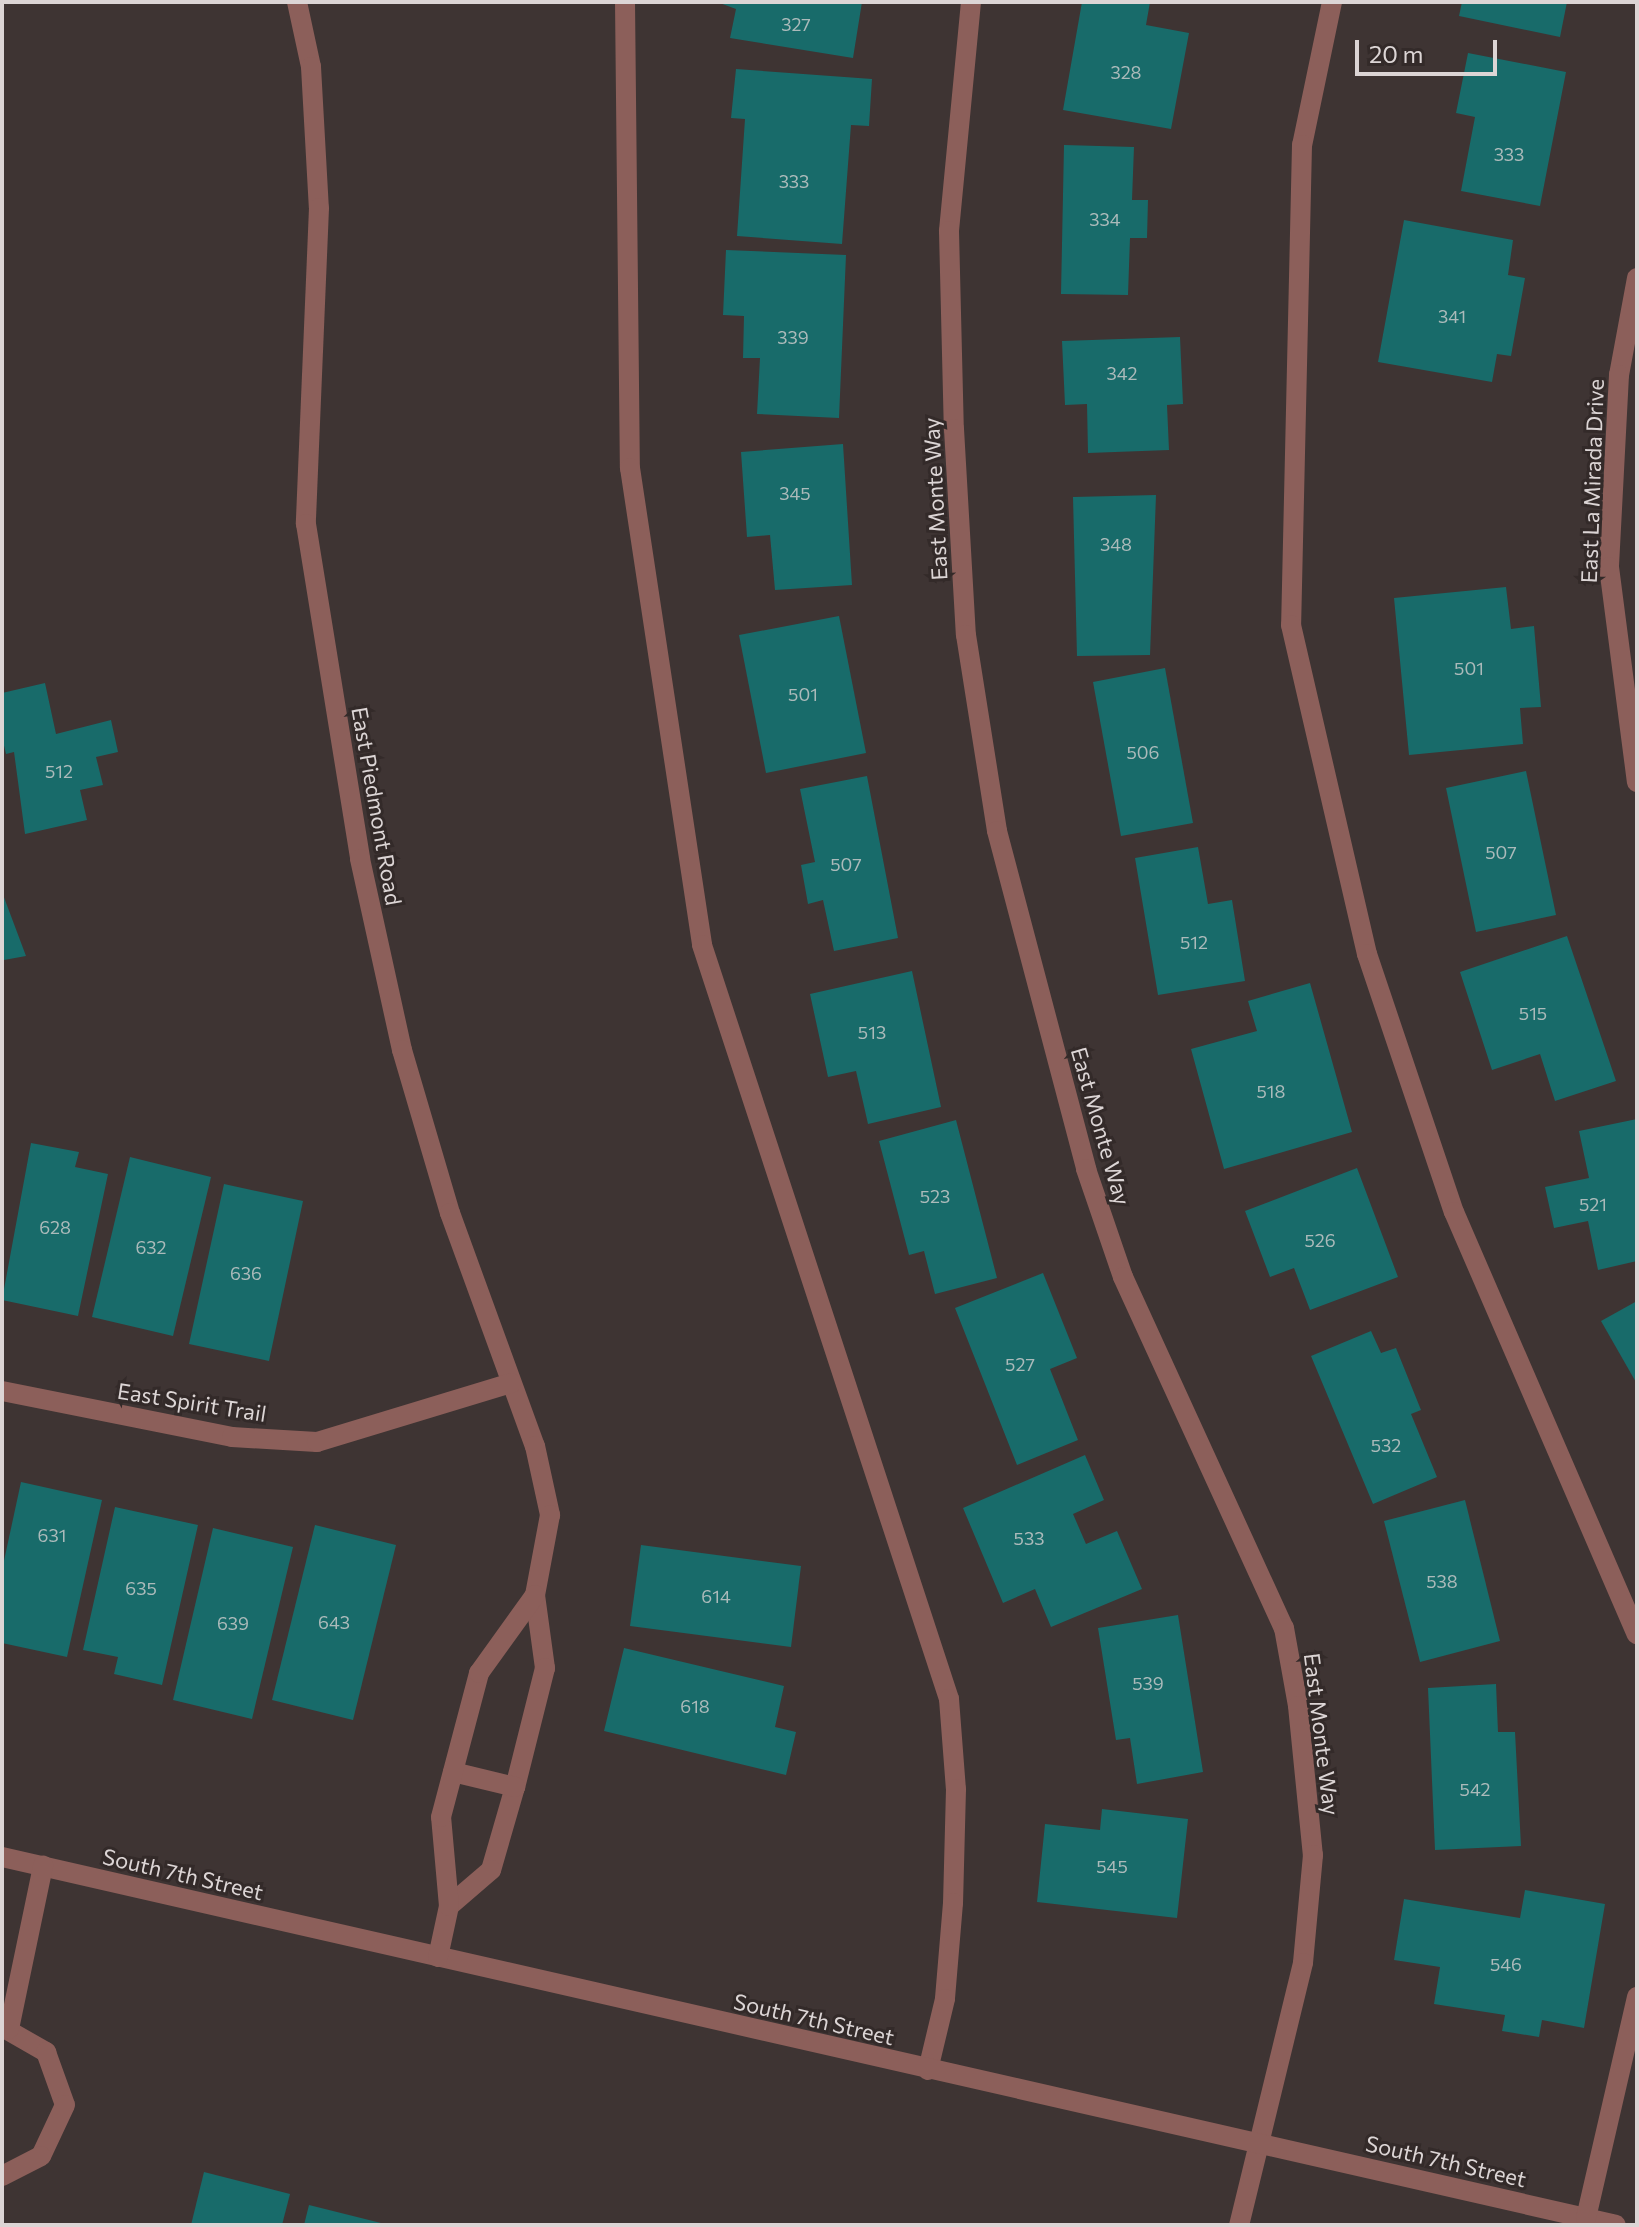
<!DOCTYPE html>
<html>
<head>
<meta charset="utf-8">
<style>
	body { margin:0 }
	#map { position:relative; width:1639px; height:2227px; overflow:hidden; background:#3e3433; font-family:Commissioner,sans-serif }
	div>[style] { position:absolute }
	.building>* { inset:0; background:#186b6a }
	.minor>* { height:20px; margin:-10px; padding:0 10px; transform-origin:10px; border-radius:10px; background:#8c5f5a }
	span { translate:-50% -50%; white-space:nowrap; text-align:center; line-height:1.15; -webkit-text-stroke:6px #332a29; paint-order:stroke }
	.number-label { font-size:18px; color:#abbaba }
	.number-label span { -webkit-text-stroke-width:0 }
	.street-label { font-size:22px; color:#dcd5d5 }
	.frame { position:absolute; inset:0; border:4px solid #dcd5d5; pointer-events:none }
	.scale { position:absolute; left:1355px; top:40px; width:142px; height:36px; box-sizing:border-box; border:4px solid #dcd5d5; border-top:0; padding-left:10px; font-size:24px; line-height:28px; white-space:nowrap; color:#dcd5d5; -webkit-text-stroke:6px #332a29; paint-order:stroke }
</style>
</head>
<body>
<div id="map">
	<div class="building">
		<i style="clip-path:polygon(717px 2px,862px 2px,853px 58px,730px 38px,736px 9px)"></i>
		<i style="clip-path:polygon(1082px 2px,1150px 2px,1146px 25px,1189px 33px,1171px 129px,1063px 110px)"></i>
		<i style="clip-path:polygon(1462px 2px,1567px 2px,1560px 37px,1459px 16px)"></i>
		<i style="clip-path:polygon(1468px 53px,1566px 72px,1540px 206px,1461px 191px,1475px 117px,1456px 113px)"></i>
		<i style="clip-path:polygon(736px 69px,872px 79px,869px 126px,851px 125px,842px 244px,737px 236px,745px 119px,731px 118px)"></i>
		<i style="clip-path:polygon(1064px 145px,1134px 147px,1132px 200px,1148px 200px,1147px 238px,1130px 238px,1128px 295px,1061px 294px)"></i>
		<i style="clip-path:polygon(1404px 220px,1513px 240px,1508px 275px,1525px 278px,1511px 356px,1497px 354px,1492px 382px,1378px 362px)"></i>
		<i style="clip-path:polygon(726px 250px,846px 255px,839px 418px,757px 414px,760px 358px,743px 358px,744px 316px,723px 315px)"></i>
		<i style="clip-path:polygon(1180px 337px,1183px 404px,1167px 405px,1169px 450px,1088px 453px,1087px 404px,1065px 405px,1062px 341px)"></i>
		<i style="clip-path:polygon(843px 444px,852px 585px,775px 590px,770px 535px,747px 537px,741px 452px)"></i>
		<i style="clip-path:polygon(1156px 495px,1150px 655px,1077px 656px,1073px 497px)"></i>
		<i style="clip-path:polygon(1506px 587px,1511px 629px,1534px 626px,1541px 707px,1520px 708px,1523px 744px,1409px 755px,1394px 598px)"></i>
		<i style="clip-path:polygon(839px 616px,866px 753px,766px 773px,739px 635px)"></i>
		<i style="clip-path:polygon(1165px 668px,1193px 823px,1121px 836px,1093px 682px)"></i>
		<i style="clip-path:polygon(45px 683px,56px 734px,111px 720px,118px 752px,96px 757px,103px 785px,80px 790px,87px 820px,25px 834px,14px 752px,6px 754px,2px 737px,2px 693px)"></i>
		<i style="clip-path:polygon(1526px 771px,1556px 915px,1476px 932px,1446px 788px)"></i>
		<i style="clip-path:polygon(867px 776px,898px 938px,834px 951px,823px 900px,808px 904px,801px 865px,815px 862px,800px 789px)"></i>
		<i style="clip-path:polygon(1198px 847px,1208px 904px,1232px 900px,1245px 981px,1158px 995px,1135px 858px)"></i>
		<i style="clip-path:polygon(2px 892px,26px 956px,4px 960px,2px 980px)"></i>
		<i style="clip-path:polygon(1567px 936px,1616px 1081px,1555px 1101px,1540px 1054px,1492px 1070px,1460px 972px)"></i>
		<i style="clip-path:polygon(912px 971px,941px 1107px,868px 1124px,856px 1071px,828px 1077px,810px 994px)"></i>
		<i style="clip-path:polygon(1310px 983px,1352px 1132px,1224px 1169px,1191px 1049px,1257px 1031px,1248px 1001px)"></i>
		<i style="clip-path:polygon(1637px 1119px,1637px 1261px,1598px 1270px,1588px 1221px,1554px 1228px,1545px 1187px,1589px 1178px,1579px 1131px)"></i>
		<i style="clip-path:polygon(956px 1120px,997px 1278px,935px 1294px,924px 1251px,909px 1255px,879px 1141px)"></i>
		<i style="clip-path:polygon(31px 1143px,79px 1152px,75px 1167px,108px 1174px,78px 1316px,2px 1300px)"></i>
		<i style="clip-path:polygon(130px 1157px,211px 1177px,173px 1336px,92px 1317px)"></i>
		<i style="clip-path:polygon(1357px 1168px,1398px 1277px,1310px 1310px,1294px 1268px,1270px 1277px,1245px 1211px)"></i>
		<i style="clip-path:polygon(224px 1184px,303px 1201px,269px 1361px,189px 1344px)"></i>
		<i style="clip-path:polygon(1043px 1273px,1077px 1358px,1050px 1369px,1078px 1440px,1017px 1465px,955px 1308px)"></i>
		<i style="clip-path:polygon(1637px 1301px,1637px 1384px,1601px 1321px)"></i>
		<i style="clip-path:polygon(1371px 1331px,1381px 1353px,1396px 1348px,1421px 1410px,1411px 1414px,1437px 1477px,1373px 1504px,1311px 1356px)"></i>
		<i style="clip-path:polygon(1085px 1455px,1104px 1500px,1073px 1514px,1086px 1544px,1117px 1531px,1142px 1589px,1051px 1627px,1035px 1589px,1003px 1603px,963px 1508px)"></i>
		<i style="clip-path:polygon(21px 1482px,102px 1500px,67px 1657px,2px 1643px,2px 1570px)"></i>
		<i style="clip-path:polygon(1465px 1500px,1500px 1641px,1420px 1662px,1384px 1521px)"></i>
		<i style="clip-path:polygon(115px 1507px,198px 1525px,162px 1685px,114px 1674px,118px 1657px,83px 1650px)"></i>
		<i style="clip-path:polygon(315px 1525px,396px 1545px,353px 1720px,272px 1700px)"></i>
		<i style="clip-path:polygon(213px 1528px,293px 1547px,252px 1719px,173px 1700px)"></i>
		<i style="clip-path:polygon(641px 1545px,801px 1566px,791px 1647px,630px 1626px)"></i>
		<i style="clip-path:polygon(1178px 1615px,1203px 1772px,1137px 1784px,1130px 1738px,1116px 1740px,1098px 1628px)"></i>
		<i style="clip-path:polygon(624px 1648px,784px 1686px,775px 1727px,796px 1732px,786px 1775px,604px 1731px)"></i>
		<i style="clip-path:polygon(1496px 1684px,1498px 1732px,1515px 1732px,1521px 1846px,1435px 1850px,1428px 1688px)"></i>
		<i style="clip-path:polygon(1102px 1809px,1188px 1819px,1177px 1918px,1037px 1902px,1045px 1824px,1100px 1830px)"></i>
		<i style="clip-path:polygon(1525px 1890px,1605px 1904px,1584px 2028px,1542px 2020px,1539px 2037px,1502px 2031px,1505px 2015px,1434px 2004px,1440px 1967px,1394px 1960px,1404px 1899px,1520px 1918px)"></i>
		<i style="clip-path:polygon(204px 2172px,290px 2194px,282px 2225px,191px 2225px)"></i>
		<i style="clip-path:polygon(309px 2205px,385px 2224px,385px 2225px,304px 2225px)"></i>
	</div>
	<div class="minor">
		<i style="left:297px;top:2px;width:66px;rotate:77.8deg"></i>
		<i style="left:311px;top:67px;width:141px;rotate:86.8deg"></i>
		<i style="left:319px;top:208px;width:316px;rotate:92.4deg"></i>
		<i style="left:306px;top:524px;width:339px;rotate:80.8deg"></i>
		<i style="left:360px;top:859px;width:196px;rotate:77.6deg"></i>
		<i style="left:402px;top:1050px;width:170px;rotate:73.6deg"></i>
		<i style="left:450px;top:1213px;width:248px;rotate:70deg"></i>
		<i style="left:535px;top:1446px;width:71px;rotate:77.7deg"></i>
		<i style="left:550px;top:1515px;width:81px;rotate:100.6deg"></i>
		<i style="left:535px;top:1595px;width:74px;rotate:82.2deg"></i>
		<i style="left:545px;top:1668px;width:123px;rotate:104.1deg"></i>
		<i style="left:515px;top:1787px;width:86px;rotate:106.1deg"></i>
		<i style="left:491px;top:1870px;width:55px;rotate:139.4deg"></i>
		<i style="left:625px;top:2px;width:466px;rotate:89.4deg"></i>
		<i style="left:630px;top:468px;width:482px;rotate:81.4deg"></i>
		<i style="left:702px;top:945px;width:793px;rotate:71.86deg"></i>
		<i style="left:949px;top:1699px;width:90px;rotate:85.6deg"></i>
		<i style="left:956px;top:1789px;width:114px;rotate:91.5deg"></i>
		<i style="left:953px;top:1903px;width:96px;rotate:94.8deg"></i>
		<i style="left:945px;top:1999px;width:73px;rotate:103.5deg"></i>
		<i style="left:971px;top:2px;width:230px;rotate:95.5deg"></i>
		<i style="left:949px;top:231px;width:198px;rotate:88.6deg"></i>
		<i style="left:954px;top:429px;width:206px;rotate:86.7deg"></i>
		<i style="left:966px;top:635px;width:198px;rotate:81deg"></i>
		<i style="left:997px;top:831px;width:350px;rotate:75.2deg"></i>
		<i style="left:1086px;top:1169px;width:114px;rotate:71.1deg"></i>
		<i style="left:1123px;top:1277px;width:386px;rotate:65.4deg"></i>
		<i style="left:1284px;top:1628px;width:79px;rotate:79.8deg"></i>
		<i style="left:1298px;top:1706px;width:150px;rotate:84.3deg"></i>
		<i style="left:1313px;top:1855px;width:108px;rotate:95.3deg"></i>
		<i style="left:1303px;top:1963px;width:270px;rotate:103.7deg"></i>
		<i style="left:1332px;top:2px;width:146px;rotate:101.8deg"></i>
		<i style="left:1302px;top:145px;width:480px;rotate:91.3deg"></i>
		<i style="left:1291px;top:625px;width:338px;rotate:77deg"></i>
		<i style="left:1367px;top:954px;width:272px;rotate:71.4deg"></i>
		<i style="left:1454px;top:1212px;width:460px;rotate:66.6deg"></i>
		<i style="left:1637px;top:278px;width:99px;rotate:100.5deg"></i>
		<i style="left:1619px;top:375px;width:192px;rotate:93deg"></i>
		<i style="left:1609px;top:567px;width:217px;rotate:82.6deg"></i>
		<i style="left:2px;top:1391px;width:235px;rotate:11.3deg"></i>
		<i style="left:232px;top:1437px;width:85px;rotate:3.4deg"></i>
		<i style="left:317px;top:1442px;width:203px;rotate:-16.9deg"></i>
		<i style="left:453px;top:1772px;width:64px;rotate:13.6deg"></i>
		<i style="left:2px;top:1857px;width:1655px;rotate:12.84deg"></i>
		<i style="left:438px;top:1957px;width:52px;rotate:-77.8deg"></i>
		<i style="left:449px;top:1906px;width:89px;rotate:-95.1deg"></i>
		<i style="left:441px;top:1817px;width:149px;rotate:-75.2deg"></i>
		<i style="left:479px;top:1673px;width:96px;rotate:-54.3deg"></i>
		<i style="left:2px;top:2027px;width:51px;rotate:29.6deg"></i>
		<i style="left:46px;top:2052px;width:56px;rotate:70.3deg"></i>
		<i style="left:65px;top:2105px;width:56px;rotate:115.2deg"></i>
		<i style="left:41px;top:2156px;width:44px;rotate:152.9deg"></i>
		<i style="left:9px;top:2029px;width:167px;rotate:-78.2deg"></i>
		<i style="left:1586px;top:2218px;width:227px;rotate:-77deg"></i>
	</div>
	<div class="number-label">
		<span style="left:796px;top:24px">327</span>
		<span style="left:1126px;top:72px">328</span>
		<span style="left:1509px;top:154px">333</span>
		<span style="left:794px;top:181px">333</span>
		<span style="left:1105px;top:219px">334</span>
		<span style="left:1452px;top:316px">341</span>
		<span style="left:793px;top:337px">339</span>
		<span style="left:1122px;top:373px">342</span>
		<span style="left:795px;top:493px">345</span>
		<span style="left:1116px;top:544px">348</span>
		<span style="left:1469px;top:668px">501</span>
		<span style="left:803px;top:694px">501</span>
		<span style="left:1143px;top:752px">506</span>
		<span style="left:59px;top:771px">512</span>
		<span style="left:1501px;top:852px">507</span>
		<span style="left:846px;top:864px">507</span>
		<span style="left:1194px;top:942px">512</span>
		<span style="left:1533px;top:1013px">515</span>
		<span style="left:872px;top:1032px">513</span>
		<span style="left:1271px;top:1091px">518</span>
		<span style="left:935px;top:1196px">523</span>
		<span style="left:1593px;top:1204px">521</span>
		<span style="left:55px;top:1227px">628</span>
		<span style="left:1320px;top:1240px">526</span>
		<span style="left:151px;top:1247px">632</span>
		<span style="left:246px;top:1273px">636</span>
		<span style="left:1020px;top:1364px">527</span>
		<span style="left:1386px;top:1445px">532</span>
		<span style="left:52px;top:1535px">631</span>
		<span style="left:1029px;top:1538px">533</span>
		<span style="left:1442px;top:1581px">538</span>
		<span style="left:141px;top:1588px">635</span>
		<span style="left:716px;top:1596px">614</span>
		<span style="left:334px;top:1622px">643</span>
		<span style="left:233px;top:1623px">639</span>
		<span style="left:1148px;top:1683px">539</span>
		<span style="left:695px;top:1706px">618</span>
		<span style="left:1475px;top:1789px">542</span>
		<span style="left:1112px;top:1866px">545</span>
		<span style="left:1506px;top:1964px">546</span>
	</div>
	<div class="street-label">
		<span style="left:1592px;top:481px;rotate:-88deg">East La Mirada Drive</span>
		<span style="left:935px;top:499px;rotate:-93deg">East Monte Way</span>
		<span style="left:377px;top:806px;rotate:80deg">East Piedmont Road</span>
		<span style="left:1101px;top:1126px;rotate:74deg">East Monte Way</span>
		<span style="left:192px;top:1402px;rotate:9deg">East Spirit Trail</span>
		<span style="left:1322px;top:1734px;rotate:83deg">East Monte Way</span>
		<span style="left:183px;top:1874px;rotate:13deg">South 7th Street</span>
		<span style="left:814px;top:2019px;rotate:13deg">South 7th Street</span>
		<span style="left:1446px;top:2161px;rotate:13deg">South 7th Street</span>
	</div>
	<div class="frame"></div>
	<div class="scale">20 m</div>
</div>
</body>
</html>
